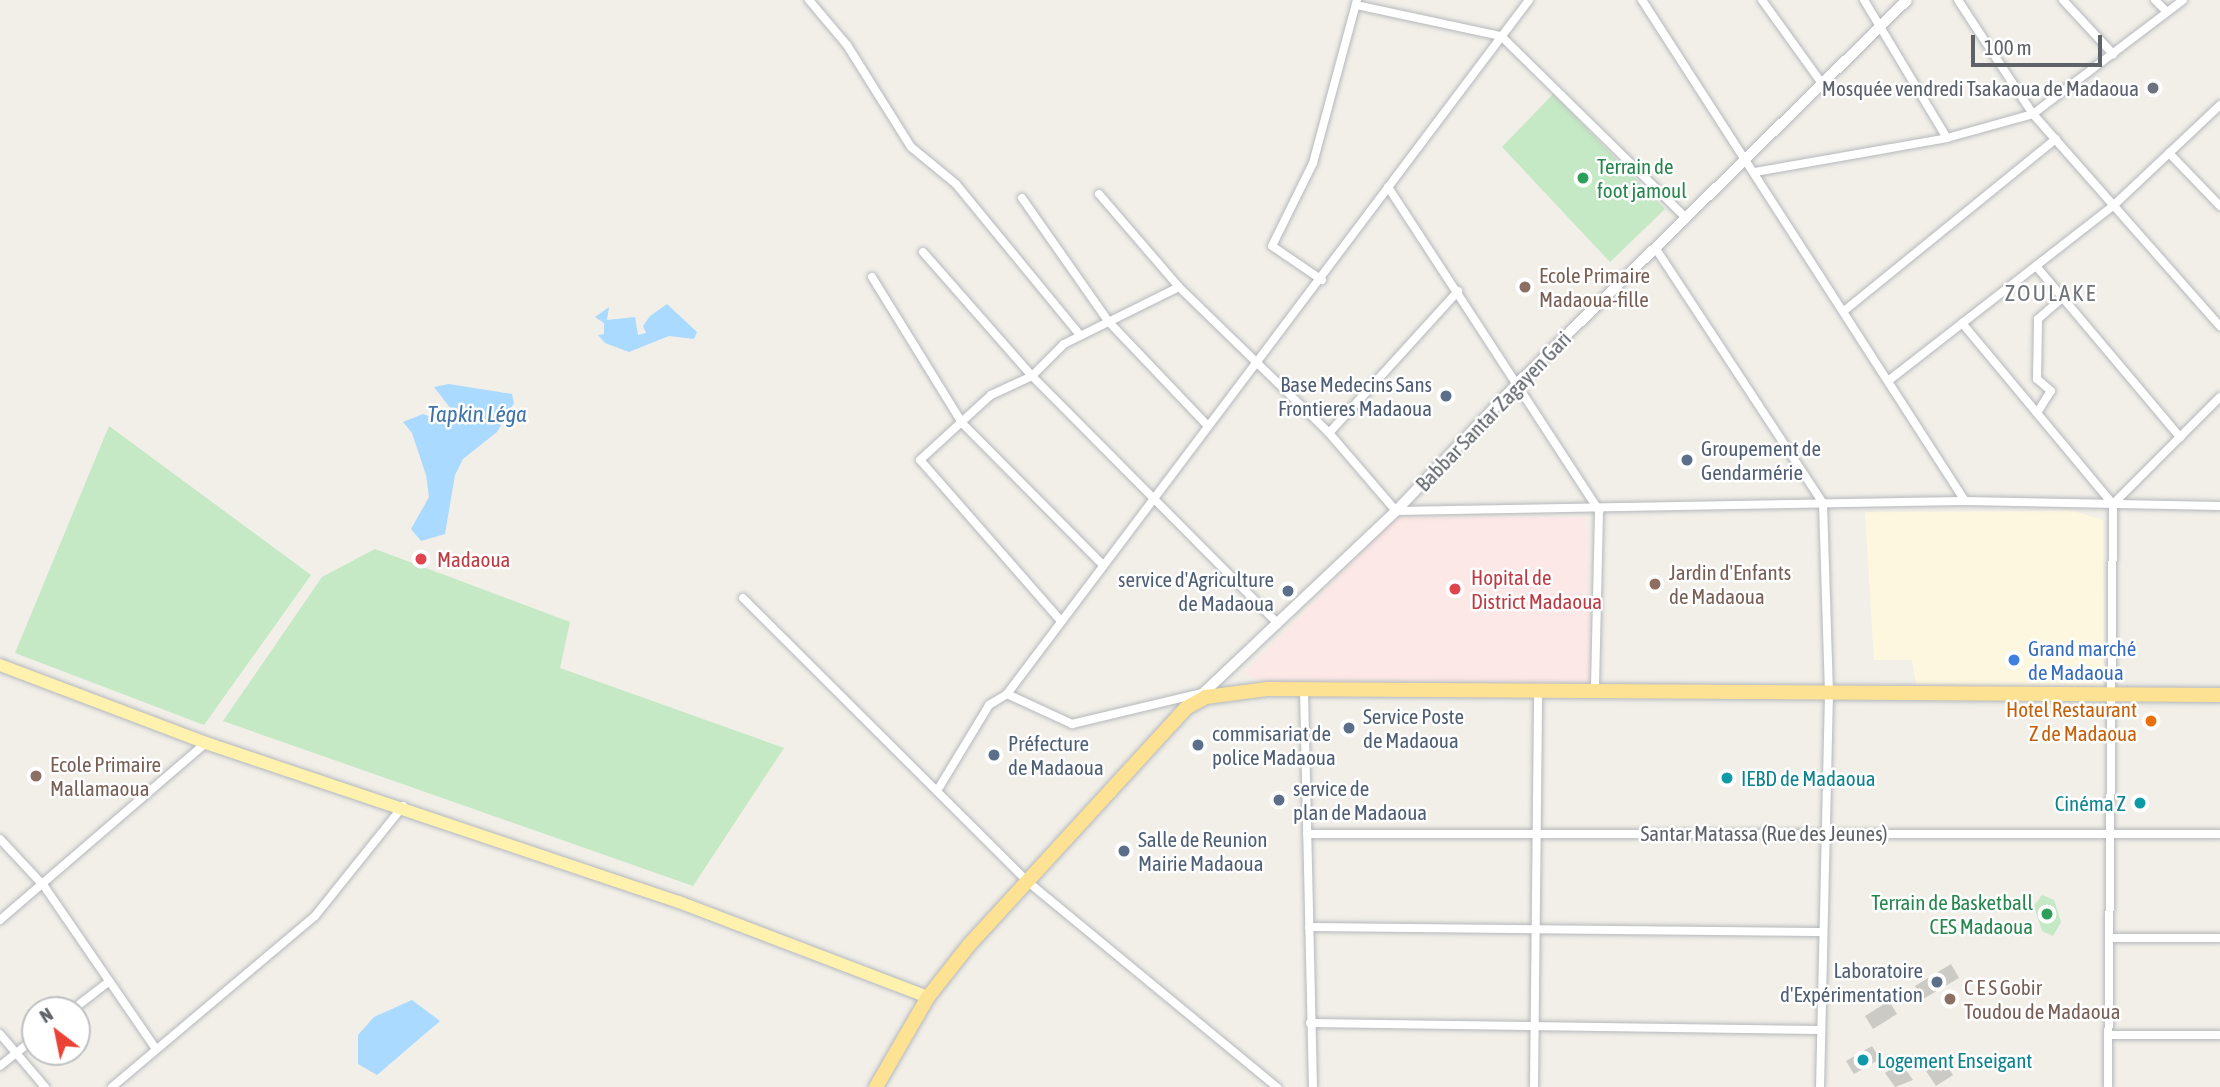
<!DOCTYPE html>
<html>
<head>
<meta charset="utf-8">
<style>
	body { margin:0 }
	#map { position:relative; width:2220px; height:1087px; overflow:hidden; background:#f1efe8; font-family:"Asap Condensed",sans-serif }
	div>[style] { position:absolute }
	.commercial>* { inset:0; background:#fef7e0 }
	.medical>* { inset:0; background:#fce8e6 }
	.green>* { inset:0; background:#c5e8c5 }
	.water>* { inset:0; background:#aadaff }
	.building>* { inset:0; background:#cccac5 }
	.roads { filter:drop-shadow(0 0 2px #b5b8bc) drop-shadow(0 0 2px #b5b8bc) }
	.street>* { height:8px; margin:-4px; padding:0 4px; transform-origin:4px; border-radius:4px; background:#fff }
	.secondary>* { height:10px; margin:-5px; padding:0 5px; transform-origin:5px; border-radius:5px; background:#fff }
	.primary>* { height:12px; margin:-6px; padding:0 6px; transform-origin:6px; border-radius:6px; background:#fff2af }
	.highway>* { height:14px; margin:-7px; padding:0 7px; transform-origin:7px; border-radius:7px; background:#fde293 }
	.dots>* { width:19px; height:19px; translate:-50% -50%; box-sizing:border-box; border:4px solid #fff; border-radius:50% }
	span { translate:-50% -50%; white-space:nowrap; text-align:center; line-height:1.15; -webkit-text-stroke:5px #fff; paint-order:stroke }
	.worship-label { font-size:21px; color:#5b616d }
	.right { translate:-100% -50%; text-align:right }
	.leisure-label { font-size:21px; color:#27864d }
	.left { translate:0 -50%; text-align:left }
	.education-label { font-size:21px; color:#785e54 }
	.service-label { font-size:21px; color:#4e5e75 }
	.street-label { font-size:21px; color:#5f6368 }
	.health-label { font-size:21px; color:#be3a42 }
	.shop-label { font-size:21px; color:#366cbe }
	.food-label { font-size:21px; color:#c56008 }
	.culture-label { font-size:21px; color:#0d838f }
	.neighbourhood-label { font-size:23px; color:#70757a; letter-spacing:2px }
	.water-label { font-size:23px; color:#4174aa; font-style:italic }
	.north { position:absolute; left:21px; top:996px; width:70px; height:70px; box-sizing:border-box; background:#fff; border:2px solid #bfc1c3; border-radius:50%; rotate:328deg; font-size:19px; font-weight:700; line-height:28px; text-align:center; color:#5f6368 }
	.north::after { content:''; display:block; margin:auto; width:24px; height:32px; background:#ea4335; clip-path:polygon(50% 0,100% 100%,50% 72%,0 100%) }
	.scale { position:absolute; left:1971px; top:35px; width:131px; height:32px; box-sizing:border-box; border:4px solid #5f6368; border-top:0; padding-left:9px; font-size:21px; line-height:24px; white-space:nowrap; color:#5f6368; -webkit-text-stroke:5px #fff; paint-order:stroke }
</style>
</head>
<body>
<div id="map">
	<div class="commercial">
		<i style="clip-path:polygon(2074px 511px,2103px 520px,2104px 688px,1917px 689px,1912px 660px,1874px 660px,1865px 512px)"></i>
	</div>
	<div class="medical">
		<i style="clip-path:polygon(1396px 517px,1586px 517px,1591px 687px,1264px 683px,1244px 673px)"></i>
	</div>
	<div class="green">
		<i style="clip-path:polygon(1553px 94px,1665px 209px,1610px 262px,1502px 147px)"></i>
		<i style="clip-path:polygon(109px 426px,311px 575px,204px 725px,15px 653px)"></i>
		<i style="clip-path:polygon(375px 549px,570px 622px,560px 668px,784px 748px,693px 886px,223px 721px,322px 577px)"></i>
		<i style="clip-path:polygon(2042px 895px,2054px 900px,2061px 922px,2053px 936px,2042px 931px,2034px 906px)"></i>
	</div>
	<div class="water">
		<i style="clip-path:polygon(667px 304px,697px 332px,694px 339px,669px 336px,629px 352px,605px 343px,598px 335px,604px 334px,604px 323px,595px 317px,609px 307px,607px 320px,635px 317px,638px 335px,646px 333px,643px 326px,650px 316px)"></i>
		<i style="clip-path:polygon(449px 384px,512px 394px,514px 403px,497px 432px,463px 459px,455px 475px,445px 534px,421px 541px,411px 529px,429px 497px,426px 475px,412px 433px,403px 422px,423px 414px,439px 420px,451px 409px,434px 387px)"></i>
		<i style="clip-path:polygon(412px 1000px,440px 1021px,377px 1075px,358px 1064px,358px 1035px,374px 1017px)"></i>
	</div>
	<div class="building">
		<i style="clip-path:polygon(1951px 964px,1959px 978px,1923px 999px,1915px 986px)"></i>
		<i style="clip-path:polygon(1889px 1001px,1897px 1014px,1873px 1029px,1865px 1016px)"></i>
		<i style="clip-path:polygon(1872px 1046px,1880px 1059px,1854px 1074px,1846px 1061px)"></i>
		<i style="clip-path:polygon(1941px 1057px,1953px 1075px,1936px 1086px,1924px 1068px)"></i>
		<i style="clip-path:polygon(1901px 1063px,1913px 1080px,1895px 1087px,1885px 1073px)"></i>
	</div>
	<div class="roads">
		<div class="street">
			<i style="left:809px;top:0;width:59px;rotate:49.8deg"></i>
			<i style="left:847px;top:45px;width:120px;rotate:57.9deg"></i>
			<i style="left:911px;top:147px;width:58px;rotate:39.4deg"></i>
			<i style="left:956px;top:184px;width:195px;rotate:50.6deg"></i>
			<i style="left:1642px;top:0;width:596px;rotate:57.19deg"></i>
			<i style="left:1762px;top:0;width:105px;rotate:54.3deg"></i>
			<i style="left:1864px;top:0;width:161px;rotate:59deg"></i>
			<i style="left:1958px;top:0;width:136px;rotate:56.7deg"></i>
			<i style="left:2033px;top:114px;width:283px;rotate:48.6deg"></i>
			<i style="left:2063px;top:0;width:74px;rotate:47.2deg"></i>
			<i style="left:2155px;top:0;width:17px;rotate:45deg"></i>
			<i style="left:1356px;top:5px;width:148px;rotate:12.1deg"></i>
			<i style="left:1501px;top:36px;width:260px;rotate:44.5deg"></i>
			<i style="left:2169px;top:153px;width:74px;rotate:46.1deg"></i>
			<i style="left:1755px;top:172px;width:195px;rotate:-10deg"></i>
			<i style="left:1947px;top:138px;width:89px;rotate:-15.6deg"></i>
			<i style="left:2033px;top:114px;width:188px;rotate:-37.2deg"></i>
			<i style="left:1388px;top:187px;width:387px;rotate:56.9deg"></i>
			<i style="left:1599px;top:511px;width:181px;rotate:91.3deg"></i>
			<i style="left:1099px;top:194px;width:123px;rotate:49.3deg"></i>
			<i style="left:1179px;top:287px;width:209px;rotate:44.2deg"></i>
			<i style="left:1329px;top:433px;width:103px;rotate:49.3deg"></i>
			<i style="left:1396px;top:511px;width:569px;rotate:-1.01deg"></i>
			<i style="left:1965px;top:501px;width:255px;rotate:1.1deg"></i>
			<i style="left:1022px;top:198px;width:150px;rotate:55deg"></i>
			<i style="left:1108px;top:321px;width:145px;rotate:46.4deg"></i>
			<i style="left:1656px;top:249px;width:304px;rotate:56.7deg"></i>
			<i style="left:1823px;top:503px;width:189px;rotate:88.2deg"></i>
			<i style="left:1829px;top:692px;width:395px;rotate:91.3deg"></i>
			<i style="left:923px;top:252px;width:165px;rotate:48.7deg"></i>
			<i style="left:1032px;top:376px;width:345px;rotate:45.2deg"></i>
			<i style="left:2036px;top:266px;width:224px;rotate:49.9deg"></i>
			<i style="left:872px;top:277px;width:172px;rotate:58.3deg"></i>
			<i style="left:962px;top:423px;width:200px;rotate:45.2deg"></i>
			<i style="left:1322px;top:280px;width:60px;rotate:-145.8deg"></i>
			<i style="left:1272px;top:246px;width:93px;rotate:-63.7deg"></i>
			<i style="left:1313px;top:163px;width:169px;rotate:-74.9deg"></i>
			<i style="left:1844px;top:311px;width:273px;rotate:-39.1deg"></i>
			<i style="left:1962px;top:323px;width:236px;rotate:50.2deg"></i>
			<i style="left:2113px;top:504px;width:583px;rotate:90.49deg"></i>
			<i style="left:1888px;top:381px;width:286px;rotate:-37.9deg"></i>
			<i style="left:2114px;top:205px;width:146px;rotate:-43.3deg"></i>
			<i style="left:2037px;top:413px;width:26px;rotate:-58deg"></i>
			<i style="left:2051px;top:391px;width:18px;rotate:-139deg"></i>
			<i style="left:2037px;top:379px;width:60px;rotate:-89deg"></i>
			<i style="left:2038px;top:319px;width:32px;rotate:-41deg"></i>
			<i style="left:1329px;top:433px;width:192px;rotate:-47.7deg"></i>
			<i style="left:2113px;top:504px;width:151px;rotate:-45deg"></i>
			<i style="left:743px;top:598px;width:402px;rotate:44.9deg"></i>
			<i style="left:1028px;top:882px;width:323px;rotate:39.5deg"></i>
			<i style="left:1061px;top:621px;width:214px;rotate:-131.2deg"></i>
			<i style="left:920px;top:460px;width:96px;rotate:-42.5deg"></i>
			<i style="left:991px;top:395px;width:45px;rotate:-24.9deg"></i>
			<i style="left:1032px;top:376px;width:45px;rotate:-45deg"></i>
			<i style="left:1064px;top:344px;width:128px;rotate:-26.4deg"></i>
			<i style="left:1304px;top:691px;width:396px;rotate:88.7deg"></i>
			<i style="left:1007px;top:694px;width:72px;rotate:24.8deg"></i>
			<i style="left:1072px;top:724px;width:134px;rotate:-13.4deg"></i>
			<i style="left:937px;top:791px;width:100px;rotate:-58.8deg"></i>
			<i style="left:989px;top:705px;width:21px;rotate:-31deg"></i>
			<i style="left:1007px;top:694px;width:868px;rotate:-53.05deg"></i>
			<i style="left:1307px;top:834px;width:913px"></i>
			<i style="left:0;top:839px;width:64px;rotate:46.9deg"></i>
			<i style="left:44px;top:886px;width:198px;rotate:55.5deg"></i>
			<i style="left:0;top:920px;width:272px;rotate:-40.7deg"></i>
			<i style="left:1309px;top:927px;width:512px;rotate:0.56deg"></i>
			<i style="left:2109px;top:938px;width:111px"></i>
			<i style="left:72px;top:1010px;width:44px;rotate:-37.6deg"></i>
			<i style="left:1310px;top:1023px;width:508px;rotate:0.79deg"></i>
			<i style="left:0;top:1034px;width:70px;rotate:49.7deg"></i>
			<i style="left:2108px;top:1035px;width:112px"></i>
			<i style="left:0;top:1066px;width:45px;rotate:-38.7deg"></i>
			<i style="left:112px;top:1087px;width:265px;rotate:-40.1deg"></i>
			<i style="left:315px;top:916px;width:141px;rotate:-51.3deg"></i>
			<i style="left:1534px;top:1087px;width:394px;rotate:-89.4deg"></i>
		</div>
		<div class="secondary">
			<i style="left:1196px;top:700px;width:275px;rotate:-43.4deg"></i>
			<i style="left:1396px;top:511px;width:178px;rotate:-46.4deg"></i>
			<i style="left:1519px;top:382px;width:544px;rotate:-44.55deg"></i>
		</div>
		<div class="primary">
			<i style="left:0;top:665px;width:220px;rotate:20.7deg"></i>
			<i style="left:206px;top:743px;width:499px;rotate:18.6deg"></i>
			<i style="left:679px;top:902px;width:267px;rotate:20.9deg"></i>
		</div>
		<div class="highway">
			<i style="left:876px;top:1087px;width:104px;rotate:-60deg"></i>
			<i style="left:928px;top:997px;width:66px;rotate:-51.7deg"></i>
			<i style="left:969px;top:945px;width:321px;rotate:-47.5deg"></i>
			<i style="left:1186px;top:708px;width:23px;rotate:-29deg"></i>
			<i style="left:1206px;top:697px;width:63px;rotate:-7.4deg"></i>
			<i style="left:1268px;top:689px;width:952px;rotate:0.36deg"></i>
		</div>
	</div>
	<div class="dots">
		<i style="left:2153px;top:88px;background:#6b7280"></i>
		<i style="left:1583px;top:178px;background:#2e9e5b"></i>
		<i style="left:1525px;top:287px;background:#8d6e63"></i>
		<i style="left:1446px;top:396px;background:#5c6f8a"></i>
		<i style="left:1687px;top:460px;background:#5c6f8a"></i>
		<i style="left:421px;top:559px;background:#e0444e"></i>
		<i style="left:1655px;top:584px;background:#8d6e63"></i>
		<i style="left:1455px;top:589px;background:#e0444e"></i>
		<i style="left:1288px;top:591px;background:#5c6f8a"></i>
		<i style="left:2014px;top:660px;background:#3f7fe0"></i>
		<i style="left:2151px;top:721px;background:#e8710a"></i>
		<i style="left:1349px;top:728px;background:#5c6f8a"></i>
		<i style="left:1198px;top:745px;background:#5c6f8a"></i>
		<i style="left:994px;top:755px;background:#5c6f8a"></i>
		<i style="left:36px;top:776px;background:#8d6e63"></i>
		<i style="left:1727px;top:778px;background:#0f9aa8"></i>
		<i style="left:1279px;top:800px;background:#5c6f8a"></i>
		<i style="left:2140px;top:803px;background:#0f9aa8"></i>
		<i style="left:1124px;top:851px;background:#5c6f8a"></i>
		<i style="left:2047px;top:914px;background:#2e9e5b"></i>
		<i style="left:1937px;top:982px;background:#5c6f8a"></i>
		<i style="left:1950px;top:999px;background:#8d6e63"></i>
		<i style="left:1863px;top:1060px;background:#0f9aa8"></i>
	</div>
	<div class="worship-label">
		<span class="right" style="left:2139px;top:88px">Mosquée vendredi Tsakaoua de Madaoua</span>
	</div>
	<div class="leisure-label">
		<span class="left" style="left:1597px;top:178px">Terrain de<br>foot jamoul</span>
		<span class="right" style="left:2033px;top:914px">Terrain de Basketball<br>CES Madaoua</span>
	</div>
	<div class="education-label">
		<span class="left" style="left:1539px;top:287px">Ecole Primaire<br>Madaoua-fille</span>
		<span class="left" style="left:1669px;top:584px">Jardin d'Enfants<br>de Madaoua</span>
		<span class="left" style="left:50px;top:776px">Ecole Primaire<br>Mallamaoua</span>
		<span class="left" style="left:1964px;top:999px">C E S Gobir<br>Toudou de Madaoua</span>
	</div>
	<div class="service-label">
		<span class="right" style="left:1432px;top:396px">Base Medecins Sans<br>Frontieres Madaoua</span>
		<span class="left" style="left:1701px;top:460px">Groupement de<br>Gendarmérie</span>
		<span class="right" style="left:1274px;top:591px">service d'Agriculture<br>de Madaoua</span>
		<span class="left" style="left:1363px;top:728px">Service Poste<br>de Madaoua</span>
		<span class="left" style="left:1212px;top:745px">commisariat de<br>police Madaoua</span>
		<span class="left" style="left:1008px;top:755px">Préfecture<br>de Madaoua</span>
		<span class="left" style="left:1293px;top:800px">service de<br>plan de Madaoua</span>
		<span class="left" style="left:1138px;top:851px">Salle de Reunion<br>Mairie Madaoua</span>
		<span class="right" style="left:1923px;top:982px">Laboratoire<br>d'Expérimentation</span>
	</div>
	<div class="street-label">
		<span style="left:1493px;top:411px;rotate:-46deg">Babbar Santar Zagayen Gari</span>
		<span style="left:1764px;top:833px">Santar Matassa (Rue des Jeunes)</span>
	</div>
	<div class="health-label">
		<span class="left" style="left:437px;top:559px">Madaoua</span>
		<span class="left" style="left:1471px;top:589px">Hopital de<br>District Madaoua</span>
	</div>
	<div class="shop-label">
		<span class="left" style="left:2028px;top:660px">Grand marché<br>de Madaoua</span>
	</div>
	<div class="food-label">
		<span class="right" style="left:2137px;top:721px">Hotel Restaurant<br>Z de Madaoua</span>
	</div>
	<div class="culture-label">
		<span class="left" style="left:1741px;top:778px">IEBD de Madaoua</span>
		<span class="right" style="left:2126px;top:803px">Cinéma Z</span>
		<span class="left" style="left:1877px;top:1060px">Logement Enseigant</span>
	</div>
	<div class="neighbourhood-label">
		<span style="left:2051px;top:293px">ZOULAKE</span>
	</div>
	<div class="water-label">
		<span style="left:477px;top:414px">Tapkin Léga</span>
	</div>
	<div class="north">N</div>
	<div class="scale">100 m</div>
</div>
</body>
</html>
